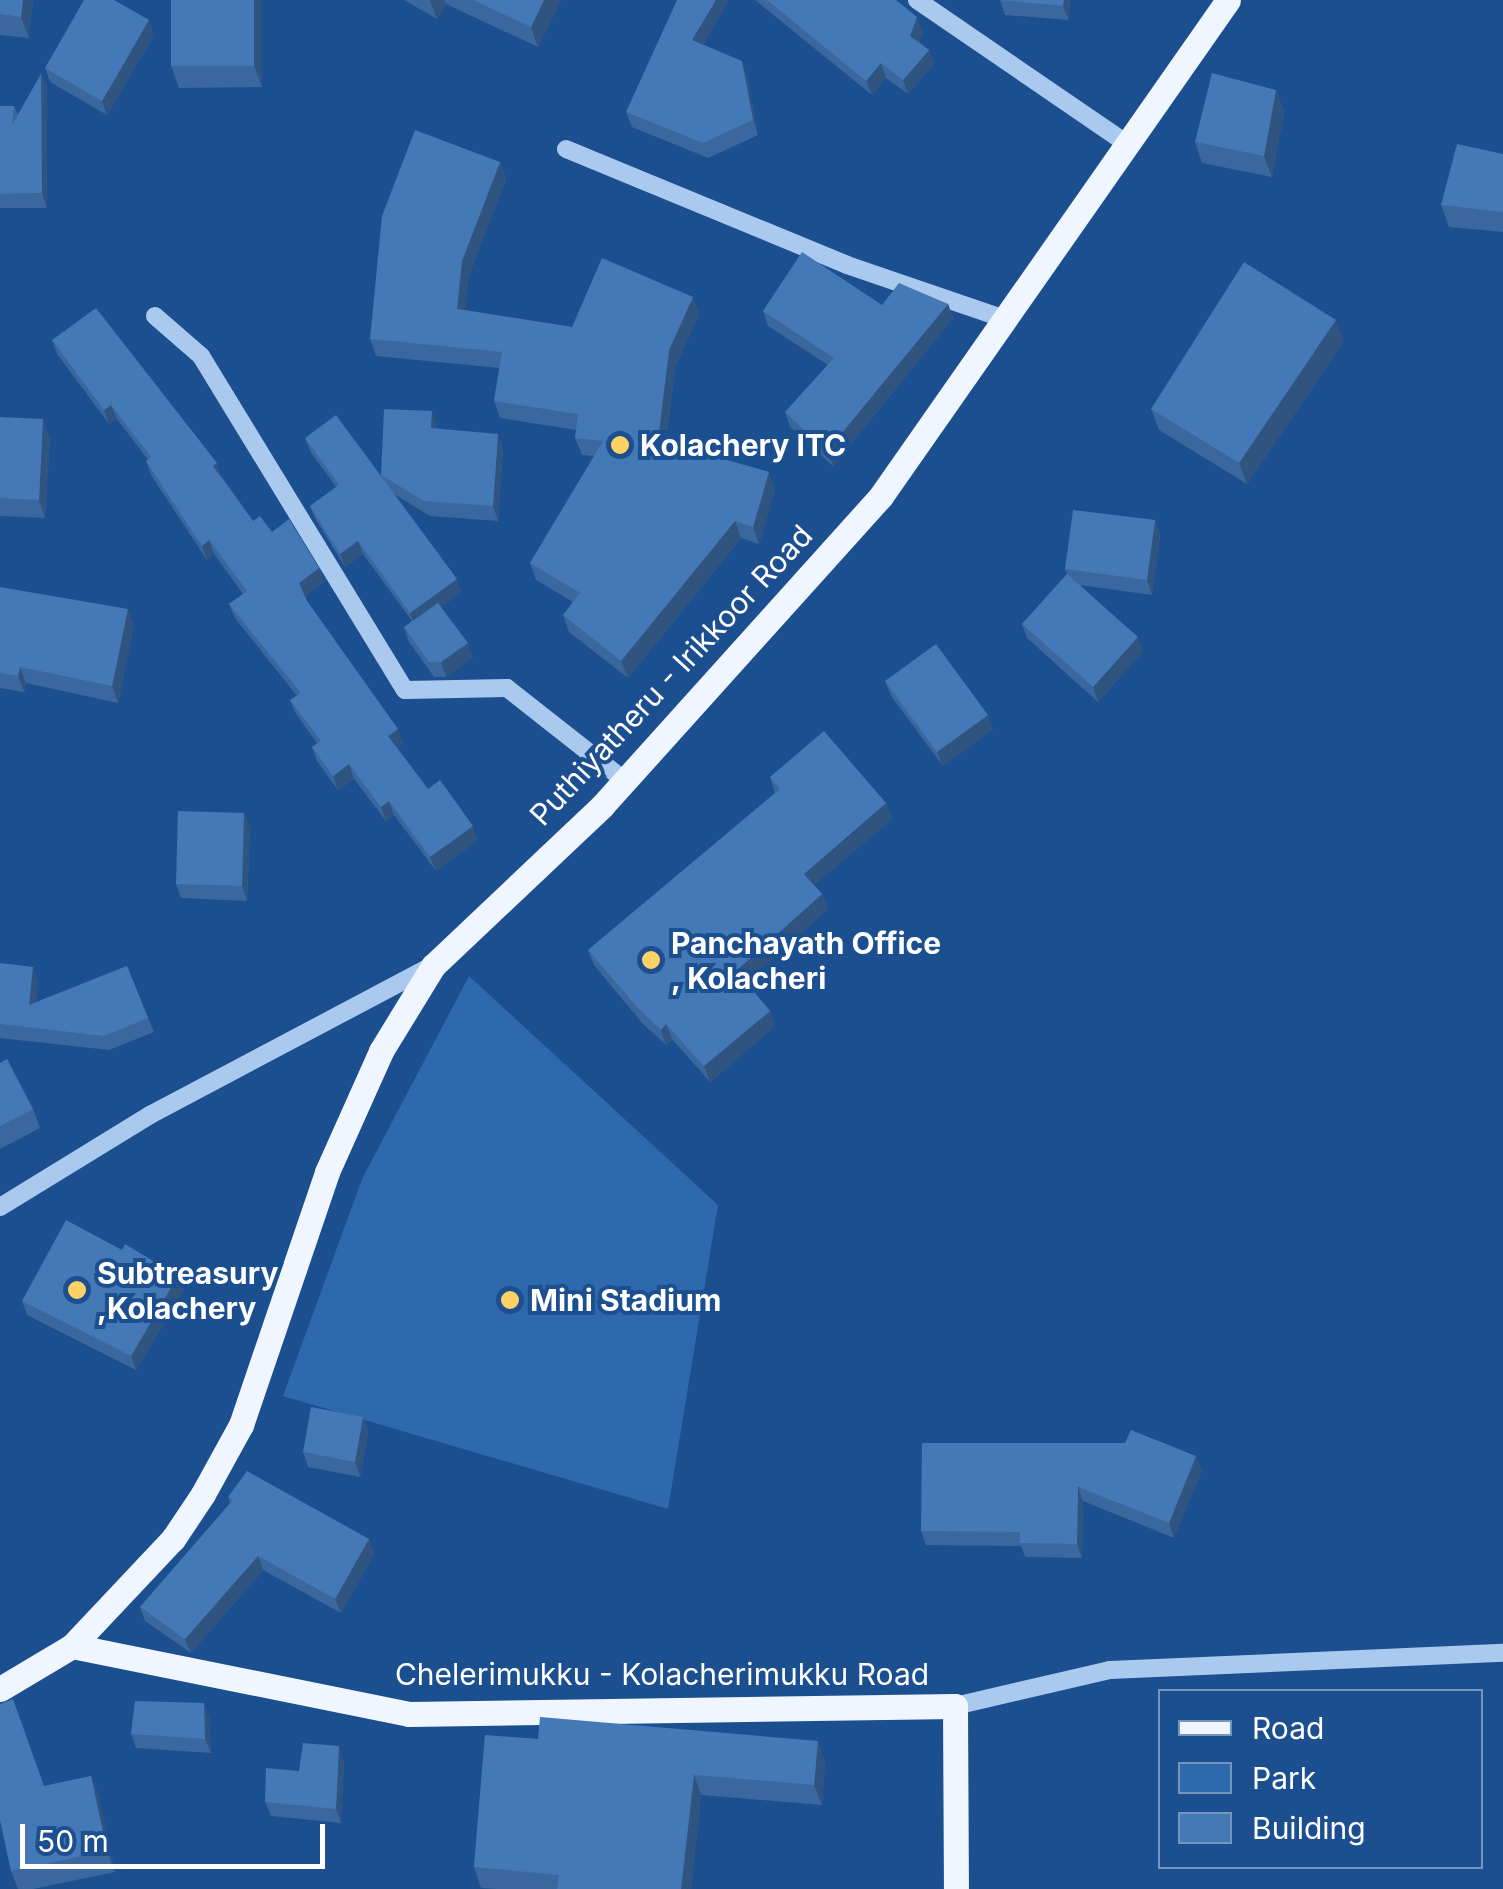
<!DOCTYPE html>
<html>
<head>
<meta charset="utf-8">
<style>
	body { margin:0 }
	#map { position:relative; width:1503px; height:1889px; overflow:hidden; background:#1b4f8f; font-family:Inter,sans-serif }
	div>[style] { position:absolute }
	.green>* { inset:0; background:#2e69ad }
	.minor>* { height:18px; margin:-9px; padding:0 9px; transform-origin:9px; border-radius:9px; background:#a9c9ee }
	.major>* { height:25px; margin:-12.5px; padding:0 12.5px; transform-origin:12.5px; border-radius:12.5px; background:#f0f6ff }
	.wall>* { inset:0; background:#3a679d }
	.shaded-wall>* { inset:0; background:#305480 }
	.building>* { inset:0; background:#4478b7 }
	.dots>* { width:28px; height:28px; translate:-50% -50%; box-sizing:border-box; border:5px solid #1b4f8f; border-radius:50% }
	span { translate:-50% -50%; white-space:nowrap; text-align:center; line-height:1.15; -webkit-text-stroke:8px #1b4f8f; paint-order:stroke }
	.poi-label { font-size:30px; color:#fff; font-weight:700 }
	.left { translate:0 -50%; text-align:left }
	.street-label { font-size:30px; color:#fff }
	.legend { position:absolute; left:1158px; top:1689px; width:325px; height:180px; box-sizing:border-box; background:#1b4f8f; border:2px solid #7695bc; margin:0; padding:12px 18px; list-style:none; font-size:30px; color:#fff }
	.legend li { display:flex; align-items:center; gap:20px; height:50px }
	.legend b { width:50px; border:2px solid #7695bc }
	.scale { position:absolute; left:20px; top:1824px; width:305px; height:45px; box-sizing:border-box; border:5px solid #fff; border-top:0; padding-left:12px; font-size:30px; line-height:35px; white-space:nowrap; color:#fff; -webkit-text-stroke:8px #1b4f8f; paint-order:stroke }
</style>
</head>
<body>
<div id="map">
	<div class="green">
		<i style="clip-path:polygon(469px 976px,718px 1205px,668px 1509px,283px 1396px,362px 1179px)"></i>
	</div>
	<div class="minor">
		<i style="left:917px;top:0;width:258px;rotate:34.4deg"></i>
		<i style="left:566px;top:149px;width:304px;rotate:22.4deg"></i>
		<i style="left:847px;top:265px;width:170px;rotate:18.9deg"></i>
		<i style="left:155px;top:316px;width:61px;rotate:41deg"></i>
		<i style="left:201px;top:356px;width:391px;rotate:58.6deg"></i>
		<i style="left:405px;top:690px;width:102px;rotate:-1.1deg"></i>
		<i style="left:507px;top:688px;width:150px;rotate:38.2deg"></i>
		<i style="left:0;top:1207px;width:176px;rotate:-31.5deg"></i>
		<i style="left:150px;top:1115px;width:319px;rotate:-27.9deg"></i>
		<i style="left:955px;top:1706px;width:159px;rotate:-13.1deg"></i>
		<i style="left:1110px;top:1670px;width:393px;rotate:-2.5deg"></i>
	</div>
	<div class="major">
		<i style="left:72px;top:1646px;width:344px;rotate:11.4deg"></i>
		<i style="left:409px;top:1714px;width:546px;rotate:-0.84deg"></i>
		<i style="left:955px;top:1706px;width:183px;rotate:89.7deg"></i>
		<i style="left:0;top:1689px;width:84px;rotate:-30.8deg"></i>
		<i style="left:72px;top:1646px;width:147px;rotate:-46.7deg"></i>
		<i style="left:173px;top:1539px;width:54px;rotate:-56.3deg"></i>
		<i style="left:203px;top:1494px;width:79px;rotate:-61.2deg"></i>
		<i style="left:241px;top:1425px;width:267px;rotate:-71.2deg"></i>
		<i style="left:327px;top:1172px;width:133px;rotate:-65.9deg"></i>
		<i style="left:381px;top:1051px;width:100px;rotate:-58.5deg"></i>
		<i style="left:433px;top:966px;width:233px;rotate:-43.4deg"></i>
		<i style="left:602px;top:806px;width:417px;rotate:-48deg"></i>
		<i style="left:881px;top:496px;width:605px;rotate:-55.02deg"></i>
	</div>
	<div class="wall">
		<i style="clip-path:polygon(0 0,33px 0,29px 38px,0 35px)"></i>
		<i style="clip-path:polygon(262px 0,262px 87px,179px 88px,171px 66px)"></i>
		<i style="clip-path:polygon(404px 0,561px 0,538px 47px,446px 4px,437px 19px)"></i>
		<i style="clip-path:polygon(729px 0,703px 45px,747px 76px,758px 135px,708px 158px,632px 127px,626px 112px)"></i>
		<i style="clip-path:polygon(755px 0,896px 0,923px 32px,919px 42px,929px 50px,934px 64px,908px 94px,886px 78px,872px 95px)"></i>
		<i style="clip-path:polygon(1000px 0,1070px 0,1069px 20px,1005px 15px)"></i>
		<i style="clip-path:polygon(154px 35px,107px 115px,50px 82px,45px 68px)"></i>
		<i style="clip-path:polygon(41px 74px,47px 88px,47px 208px,0 208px,0 106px,14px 106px,18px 115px)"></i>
		<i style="clip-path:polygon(1276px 90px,1284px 111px,1272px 177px,1202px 163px,1195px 142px)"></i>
		<i style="clip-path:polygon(1503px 154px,1503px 232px,1449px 227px,1441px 205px)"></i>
		<i style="clip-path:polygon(500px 162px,506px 179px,468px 278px,465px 310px,572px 327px,699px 314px,675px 367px,666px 442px,775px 489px,759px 544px,741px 538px,628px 678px,569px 632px,563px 615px,573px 602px,536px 580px,530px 563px,594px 456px,582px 455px,575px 438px,576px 430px,500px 418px,494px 401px,499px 368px,376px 356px,370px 339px)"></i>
		<i style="clip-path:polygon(948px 304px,953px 318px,833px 466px,790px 427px,785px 412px,828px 365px,768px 326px,763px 311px,882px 305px)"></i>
		<i style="clip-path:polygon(52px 340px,222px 477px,253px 521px,272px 532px,319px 568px,324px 582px,305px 596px,307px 601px,403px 743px,397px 748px,428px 789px,478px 840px,436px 871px,394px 815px,386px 821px,354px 779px,338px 790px,317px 761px,312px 747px,317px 743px,296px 714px,290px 700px,297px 696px,235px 618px,229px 604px,243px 594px,214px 554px,207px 560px,151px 475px,146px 461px,148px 460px,117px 419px,109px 424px,57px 354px)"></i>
		<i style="clip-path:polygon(1344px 341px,1247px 484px,1159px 430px,1151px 409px)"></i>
		<i style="clip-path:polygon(0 417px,50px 437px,45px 518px,0 516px)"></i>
		<i style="clip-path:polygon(437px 425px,437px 429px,503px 449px,498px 521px,430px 516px,394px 494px,461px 592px,441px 607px,473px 657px,446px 677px,434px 677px,409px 642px,404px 627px,412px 621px,363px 554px,345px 567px,315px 518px,310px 506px,336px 487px,310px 451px,305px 438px,382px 479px,381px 475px)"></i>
		<i style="clip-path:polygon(1155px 520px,1160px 535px,1152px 595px,1080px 585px,1143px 651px,1098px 702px,1027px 638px,1022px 624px,1067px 574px,1065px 569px)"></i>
		<i style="clip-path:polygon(0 587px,134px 625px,118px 703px,26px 683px,24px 692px,0 688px)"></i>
		<i style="clip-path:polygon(885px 681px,988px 715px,993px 729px,943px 766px,891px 696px)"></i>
		<i style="clip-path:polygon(770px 777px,886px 803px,892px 819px,814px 885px,822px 894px,828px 909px,746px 982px,770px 1011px,775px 1026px,710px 1082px,672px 1039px,666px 1045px,642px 1023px,594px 965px,588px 950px,775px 793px)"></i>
		<i style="clip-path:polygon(244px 813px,250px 828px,247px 901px,181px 898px,176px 884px)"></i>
		<i style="clip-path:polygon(0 963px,38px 981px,36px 1002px,127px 966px,154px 1032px,109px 1050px,0 1038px)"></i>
		<i style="clip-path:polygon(0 1063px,33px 1109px,40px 1128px,0 1149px)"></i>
		<i style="clip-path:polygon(184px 1290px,136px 1370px,27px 1315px,22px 1301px)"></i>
		<i style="clip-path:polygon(363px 1417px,368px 1432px,360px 1477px,308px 1467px,303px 1452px)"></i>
		<i style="clip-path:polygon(1196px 1456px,1202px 1470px,1174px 1538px,1083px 1501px,1082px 1558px,1025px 1557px,1021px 1546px,926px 1545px,921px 1531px)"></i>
		<i style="clip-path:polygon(228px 1497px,369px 1539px,374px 1554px,341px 1613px,263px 1570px,191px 1653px,145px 1621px,140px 1607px,230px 1503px)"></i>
		<i style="clip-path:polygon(209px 1717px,211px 1753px,136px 1748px,131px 1734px)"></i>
		<i style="clip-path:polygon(485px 1735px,825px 1761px,822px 1805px,701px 1795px,691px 1889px,497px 1889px,481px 1888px,474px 1867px)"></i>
		<i style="clip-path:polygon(344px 1761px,341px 1823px,271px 1816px,265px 1802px,299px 1771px)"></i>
		<i style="clip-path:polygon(91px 1776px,99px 1797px,115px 1872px,33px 1889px,18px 1889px,11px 1871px,44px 1786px)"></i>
	</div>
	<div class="shaded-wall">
		<i style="clip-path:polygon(23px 0,33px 0,29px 38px,21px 17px)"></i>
		<i style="clip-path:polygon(254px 0,262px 0,262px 87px,254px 66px)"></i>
		<i style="clip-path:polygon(430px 0,444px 0,446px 4px,437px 19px)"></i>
		<i style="clip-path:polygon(544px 0,561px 0,538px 47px,531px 27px)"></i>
		<i style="clip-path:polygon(716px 0,729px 0,698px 55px,692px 40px)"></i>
		<i style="clip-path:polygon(1064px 0,1070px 0,1069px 20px,1063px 6px)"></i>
		<i style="clip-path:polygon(917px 17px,923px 32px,916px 50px,910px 36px)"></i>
		<i style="clip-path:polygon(149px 20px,154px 35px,107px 115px,102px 101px)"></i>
		<i style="clip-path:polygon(929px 50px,934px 64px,908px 94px,903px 80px)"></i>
		<i style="clip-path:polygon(742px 61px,747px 76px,758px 135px,753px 120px)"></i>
		<i style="clip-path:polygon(881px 63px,886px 78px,872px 95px,866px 81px)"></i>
		<i style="clip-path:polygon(41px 74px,47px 88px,47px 208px,42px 193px)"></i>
		<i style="clip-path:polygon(1276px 90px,1284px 111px,1272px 177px,1264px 156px)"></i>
		<i style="clip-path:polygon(500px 162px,506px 179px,468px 278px,464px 326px,457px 309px,462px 261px)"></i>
		<i style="clip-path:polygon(693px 297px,699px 314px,675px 367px,664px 457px,658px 440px,669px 350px)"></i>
		<i style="clip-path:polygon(948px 304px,953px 318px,833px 466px,827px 451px)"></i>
		<i style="clip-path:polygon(1336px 320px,1344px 341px,1247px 484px,1239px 463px)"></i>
		<i style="clip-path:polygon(111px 405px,117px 419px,109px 424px,104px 410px)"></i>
		<i style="clip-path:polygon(432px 411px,437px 425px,436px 443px,431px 428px)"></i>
		<i style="clip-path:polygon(43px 419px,50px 437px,45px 518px,39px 500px)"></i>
		<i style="clip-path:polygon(498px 434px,503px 449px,498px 521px,493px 506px)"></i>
		<i style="clip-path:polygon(217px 463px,222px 477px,218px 480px,213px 466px)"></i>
		<i style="clip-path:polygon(769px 472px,775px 489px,759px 544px,753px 527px)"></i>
		<i style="clip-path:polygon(1155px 520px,1160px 535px,1152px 595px,1147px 580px)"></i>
		<i style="clip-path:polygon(735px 521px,741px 538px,628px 678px,621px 661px)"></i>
		<i style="clip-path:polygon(209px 540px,214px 554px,207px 560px,202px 546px)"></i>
		<i style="clip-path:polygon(358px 541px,363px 554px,345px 567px,340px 554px)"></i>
		<i style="clip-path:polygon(319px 568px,324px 582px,304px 597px,299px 583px)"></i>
		<i style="clip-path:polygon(457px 579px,461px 592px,415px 626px,410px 613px)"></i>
		<i style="clip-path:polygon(128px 609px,134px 625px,118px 703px,112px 686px)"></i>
		<i style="clip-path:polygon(1138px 637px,1143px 651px,1098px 702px,1093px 687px)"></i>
		<i style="clip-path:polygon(468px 643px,473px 657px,446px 677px,441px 662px)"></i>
		<i style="clip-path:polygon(20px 667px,26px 683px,24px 692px,18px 676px)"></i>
		<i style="clip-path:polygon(988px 715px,993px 729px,943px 766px,937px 752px)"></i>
		<i style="clip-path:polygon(398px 729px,403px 743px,394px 750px,388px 736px)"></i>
		<i style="clip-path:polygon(349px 764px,354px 779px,338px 790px,333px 776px)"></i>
		<i style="clip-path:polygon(389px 801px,394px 815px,386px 821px,381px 807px)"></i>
		<i style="clip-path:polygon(886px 803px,892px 819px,810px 889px,804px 874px)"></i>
		<i style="clip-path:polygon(244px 813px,250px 828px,247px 901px,242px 886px)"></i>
		<i style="clip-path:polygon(473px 826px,478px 840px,436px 871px,430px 857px)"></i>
		<i style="clip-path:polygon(822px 894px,828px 909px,742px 986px,736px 971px)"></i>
		<i style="clip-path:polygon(33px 967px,38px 981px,34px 1019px,29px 1005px)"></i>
		<i style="clip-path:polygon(770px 1011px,775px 1026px,710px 1082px,704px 1066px)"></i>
		<i style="clip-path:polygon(666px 1024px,672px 1039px,666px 1045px,661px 1030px)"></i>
		<i style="clip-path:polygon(178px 1276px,184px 1290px,136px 1370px,131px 1356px)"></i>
		<i style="clip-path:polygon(363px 1417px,368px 1432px,360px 1477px,355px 1462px)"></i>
		<i style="clip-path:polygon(1196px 1456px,1202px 1470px,1174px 1538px,1169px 1523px)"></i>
		<i style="clip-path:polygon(1078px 1487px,1083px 1501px,1082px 1558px,1077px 1544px)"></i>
		<i style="clip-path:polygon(369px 1539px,374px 1554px,341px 1613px,335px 1599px)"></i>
		<i style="clip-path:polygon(258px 1556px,263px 1570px,191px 1653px,185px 1639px)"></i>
		<i style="clip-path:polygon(204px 1703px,209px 1717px,211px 1753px,205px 1739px)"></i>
		<i style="clip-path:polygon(818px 1741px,825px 1761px,822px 1805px,814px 1785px)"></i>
		<i style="clip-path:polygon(339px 1746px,344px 1761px,341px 1823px,336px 1809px)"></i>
		<i style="clip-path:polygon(694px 1775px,701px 1795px,691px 1889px,681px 1889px)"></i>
		<i style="clip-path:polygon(91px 1776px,99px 1797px,115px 1872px,107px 1851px)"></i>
	</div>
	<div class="building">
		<i style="clip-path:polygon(0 0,23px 0,21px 17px,0 14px)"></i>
		<i style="clip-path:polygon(84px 0,114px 0,149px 20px,102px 101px,45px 68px)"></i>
		<i style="clip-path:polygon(171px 0,254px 0,254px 66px,171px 66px)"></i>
		<i style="clip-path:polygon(473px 0,544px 0,531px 27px)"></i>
		<i style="clip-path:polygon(677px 0,716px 0,692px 40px,742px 61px,753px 120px,703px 143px,626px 112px)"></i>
		<i style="clip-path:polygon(767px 0,896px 0,917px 17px,910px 36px,929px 50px,903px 80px,881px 63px,866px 81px)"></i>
		<i style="clip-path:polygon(1000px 0,1064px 0,1063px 6px)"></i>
		<i style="clip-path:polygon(1212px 73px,1276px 90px,1264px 156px,1195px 142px)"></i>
		<i style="clip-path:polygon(41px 74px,42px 193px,0 194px,0 106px,14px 106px,12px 125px)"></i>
		<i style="clip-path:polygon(415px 130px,500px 162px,462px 261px,457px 309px,572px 327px,602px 258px,693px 297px,669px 350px,658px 440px,769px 472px,753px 527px,735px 521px,621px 661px,563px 615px,580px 593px,530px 563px,603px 441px,575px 438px,578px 414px,494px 401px,502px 352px,370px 339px,382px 216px)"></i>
		<i style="clip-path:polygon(1457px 144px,1503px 154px,1503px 212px,1441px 205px)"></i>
		<i style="clip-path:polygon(802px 252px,882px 305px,899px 283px,948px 304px,827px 451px,785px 412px,834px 358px,763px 311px)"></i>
		<i style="clip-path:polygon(1244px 262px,1336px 320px,1239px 463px,1151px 409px)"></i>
		<i style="clip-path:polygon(96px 308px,217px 463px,213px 466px,253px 521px,260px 516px,272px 532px,289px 519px,319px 568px,299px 583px,307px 601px,398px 729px,388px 736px,428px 789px,440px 780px,473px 826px,430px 857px,389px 801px,381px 807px,349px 764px,333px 776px,312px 747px,321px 741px,290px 700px,301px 693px,229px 604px,247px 591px,209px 540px,202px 546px,146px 461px,151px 457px,111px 405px,104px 410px,52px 340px)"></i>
		<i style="clip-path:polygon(384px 409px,432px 411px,431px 428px,498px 434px,493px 506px,424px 501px,381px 475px)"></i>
		<i style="clip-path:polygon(336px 415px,457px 579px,410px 613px,358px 541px,340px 554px,310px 506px,339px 485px,305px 438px)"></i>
		<i style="clip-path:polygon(0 417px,43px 419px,39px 500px,0 498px)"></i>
		<i style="clip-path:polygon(1073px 510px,1155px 520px,1147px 580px,1065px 569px)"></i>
		<i style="clip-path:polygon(1067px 574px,1138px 637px,1093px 687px,1022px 624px)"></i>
		<i style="clip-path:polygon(0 587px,128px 609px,112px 686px,20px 667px,18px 676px,0 673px)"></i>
		<i style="clip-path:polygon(438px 603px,468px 643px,441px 662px,429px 662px,404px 627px)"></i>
		<i style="clip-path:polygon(936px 644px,988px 715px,937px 752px,885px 681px)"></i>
		<i style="clip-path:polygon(824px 731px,886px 803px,804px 874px,822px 894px,736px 971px,770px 1011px,704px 1066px,666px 1024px,661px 1030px,637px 1007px,588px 950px,780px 789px,770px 777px)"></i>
		<i style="clip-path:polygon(178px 811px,244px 813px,242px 886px,176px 884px)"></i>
		<i style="clip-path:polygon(0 963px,33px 967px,29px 1005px,127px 966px,148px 1018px,104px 1036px,0 1024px)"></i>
		<i style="clip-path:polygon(7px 1059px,33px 1109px,0 1126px,0 1063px)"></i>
		<i style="clip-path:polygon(66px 1220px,122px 1250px,125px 1244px,178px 1276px,131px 1356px,22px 1301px)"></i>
		<i style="clip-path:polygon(311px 1407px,363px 1417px,355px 1462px,303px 1452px)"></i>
		<i style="clip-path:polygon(1131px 1430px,1196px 1456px,1169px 1523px,1078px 1487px,1077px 1544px,1020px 1543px,1020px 1532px,921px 1531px,922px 1443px,1125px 1443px)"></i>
		<i style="clip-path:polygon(247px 1471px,369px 1539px,335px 1599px,258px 1556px,185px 1639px,140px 1607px,233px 1500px,228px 1497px)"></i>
		<i style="clip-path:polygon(13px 1699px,44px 1786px,91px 1776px,107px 1851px,11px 1871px,0 1820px,0 1704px)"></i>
		<i style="clip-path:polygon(135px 1701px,204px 1703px,205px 1739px,131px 1734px)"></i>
		<i style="clip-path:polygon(540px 1717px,818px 1741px,814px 1785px,694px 1775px,681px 1889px,557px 1889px,559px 1875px,474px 1867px,485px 1735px,538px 1739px)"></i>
		<i style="clip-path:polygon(303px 1743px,339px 1746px,336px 1809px,265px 1802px,266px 1768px,299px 1771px)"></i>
	</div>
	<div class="dots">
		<i style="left:620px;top:445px;background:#ffd166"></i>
		<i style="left:651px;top:960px;background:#ffd166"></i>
		<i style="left:77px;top:1290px;background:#ffd166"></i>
		<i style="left:510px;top:1300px;background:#ffd166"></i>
	</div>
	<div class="poi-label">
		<span class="left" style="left:640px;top:445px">Kolachery ITC</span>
		<span class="left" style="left:671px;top:960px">Panchayath Office<br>, Kolacheri</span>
		<span class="left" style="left:97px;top:1290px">Subtreasury<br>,Kolachery</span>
		<span class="left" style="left:530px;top:1300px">Mini Stadium</span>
	</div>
	<div class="street-label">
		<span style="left:671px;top:675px;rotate:-47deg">Puthiyatheru - Irikkoor Road</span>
		<span style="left:662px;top:1674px">Chelerimukku - Kolacherimukku Road</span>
	</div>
	<ul class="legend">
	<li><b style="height:12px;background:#f0f6ff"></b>Road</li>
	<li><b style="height:28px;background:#2e69ad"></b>Park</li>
	<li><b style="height:28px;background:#4478b7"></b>Building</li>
	</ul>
	<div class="scale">50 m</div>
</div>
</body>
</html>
